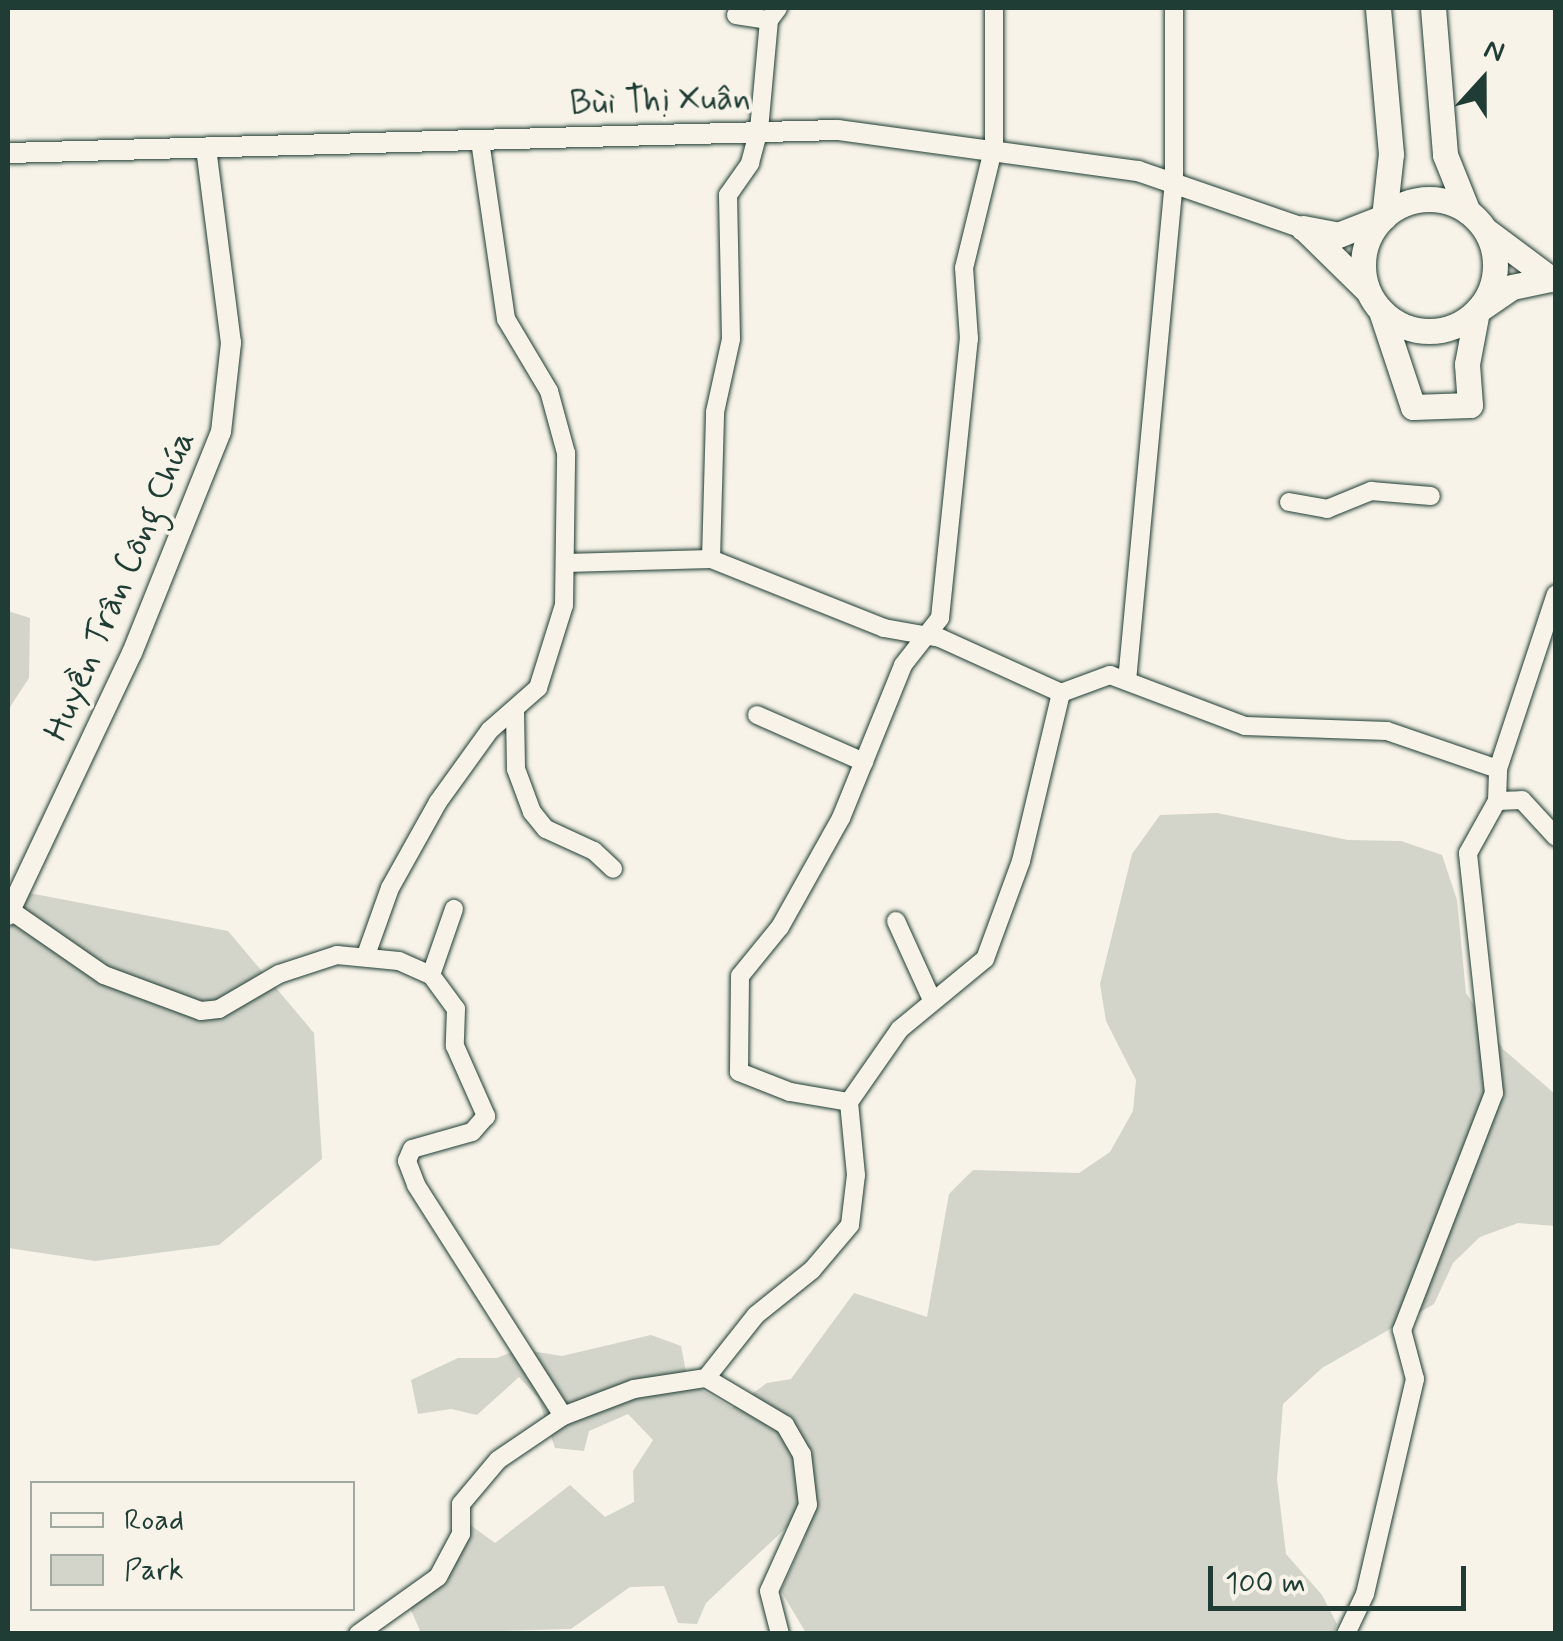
<!DOCTYPE html>
<html>
<head>
<meta charset="utf-8">
<style>
	body { margin:0 }
	#map { position:relative; width:1563px; height:1641px; overflow:hidden; background:#f7f3e8; font-family:Mynerve,sans-serif }
	div>[style] { position:absolute }
	.green>* { inset:0; background:#d3d5ca }
	.roads { filter:drop-shadow(0 0 2px #1f3d34) drop-shadow(0 0 2px #1f3d34) }
	.minor>* { height:18px; margin:-9px; padding:0 9px; transform-origin:9px; border-radius:9px; background:#f7f3e8 }
	.tertiary>* { height:20px; margin:-10px; padding:0 10px; transform-origin:10px; border-radius:10px; background:#f7f3e8 }
	.secondary>* { height:25px; margin:-12.5px; padding:0 12.5px; transform-origin:12.5px; border-radius:12.5px; background:#f7f3e8 }
	.secondary>.ring { margin:-12.5px; padding:0; box-sizing:content-box; background:none; border:25px solid #f7f3e8; border-radius:50% }
	span { translate:-50% -50%; white-space:nowrap; text-align:center; line-height:1.15; -webkit-text-stroke:8px #f7f3e8; paint-order:stroke }
	.street-label { font-size:35px; color:#1f3d34 }
	.frame { position:absolute; inset:0; border:10px solid #1f3d34; pointer-events:none }
	.legend { position:absolute; left:30px; top:1481px; width:325px; height:130px; box-sizing:border-box; background:#f7f3e8; border:2px solid #a1aaa0; margin:0; padding:12px 18px; list-style:none; font-size:30px; color:#1f3d34 }
	.legend li { display:flex; align-items:center; gap:20px; height:50px }
	.legend b { width:50px; border:2px solid #a1aaa0 }
	.north { position:absolute; left:1433px; top:30px; width:100px; height:100px; -webkit-text-stroke:8px #f7f3e8; paint-order:stroke; rotate:21deg; font-size:28px; font-weight:700; line-height:40px; text-align:center; color:#1f3d34 }
	.north::after { content:''; display:block; margin:auto; width:35px; height:45px; background:#1f3d34; clip-path:polygon(50% 0,100% 100%,50% 72%,0 100%) }
	.scale { position:absolute; left:1208px; top:1566px; width:258px; height:45px; box-sizing:border-box; border:5px solid #1f3d34; border-top:0; padding-left:12px; font-size:30px; line-height:35px; white-space:nowrap; color:#1f3d34; -webkit-text-stroke:8px #f7f3e8; paint-order:stroke }
</style>
</head>
<body>
<div id="map">
	<div class="green">
		<i style="clip-path:polygon(8px 611px,30px 618px,29px 678px,8px 710px)"></i>
		<i style="clip-path:polygon(1217px 813px,1348px 840px,1401px 841px,1442px 855px,1457px 900px,1466px 993px,1503px 1049px,1555px 1094px,1555px 1226px,1518px 1223px,1480px 1237px,1453px 1263px,1434px 1304px,1322px 1368px,1283px 1404px,1277px 1479px,1286px 1554px,1322px 1595px,1337px 1624px,1334px 1633px,806px 1633px,781px 1591px,806px 1535px,787px 1527px,706px 1603px,697px 1624px,678px 1623px,664px 1586px,630px 1587px,571px 1629px,421px 1633px,410px 1608px,448px 1581px,458px 1516px,495px 1543px,570px 1485px,605px 1517px,634px 1502px,633px 1471px,653px 1440px,628px 1414px,589px 1431px,584px 1451px,555px 1448px,538px 1398px,519px 1377px,477px 1415px,451px 1409px,418px 1414px,411px 1380px,458px 1358px,497px 1358px,519px 1349px,562px 1356px,651px 1335px,681px 1346px,688px 1382px,732px 1408px,767px 1383px,791px 1379px,854px 1293px,927px 1317px,949px 1194px,973px 1170px,1079px 1173px,1110px 1152px,1133px 1111px,1136px 1080px,1106px 1021px,1100px 984px,1132px 854px,1160px 815px)"></i>
		<i style="clip-path:polygon(8px 889px,228px 931px,314px 1033px,322px 1159px,219px 1245px,95px 1261px,8px 1248px)"></i>
	</div>
	<div class="roads">
		<div class="minor">
			<i style="left:736px;top:15px;width:33px;rotate:9deg"></i>
			<i style="left:769px;top:20px;width:15px;rotate:-53deg"></i>
			<i style="left:1289px;top:502px;width:39px;rotate:10deg"></i>
			<i style="left:1327px;top:509px;width:48px;rotate:-22.2deg"></i>
			<i style="left:1371px;top:491px;width:60px;rotate:4.8deg"></i>
			<i style="left:711px;top:559px;width:147px;rotate:-88.4deg"></i>
			<i style="left:715px;top:412px;width:75px;rotate:-77.6deg"></i>
			<i style="left:731px;top:339px;width:144px;rotate:-91.2deg"></i>
			<i style="left:728px;top:195px;width:39px;rotate:-55deg"></i>
			<i style="left:750px;top:163px;width:34px;rotate:-75deg"></i>
			<i style="left:759px;top:130px;width:110px;rotate:-84.8deg"></i>
			<i style="left:565px;top:563px;width:146px;rotate:-1.6deg"></i>
			<i style="left:711px;top:559px;width:186px;rotate:21.7deg"></i>
			<i style="left:884px;top:628px;width:57px;rotate:10.1deg"></i>
			<i style="left:940px;top:638px;width:133px;rotate:24.4deg"></i>
			<i style="left:1061px;top:693px;width:52px;rotate:-20.2deg"></i>
			<i style="left:1110px;top:675px;width:144px;rotate:20.7deg"></i>
			<i style="left:1245px;top:726px;width:142px;rotate:2deg"></i>
			<i style="left:1387px;top:731px;width:117px;rotate:18.9deg"></i>
			<i style="left:1127px;top:681px;width:502px;rotate:-84.63deg"></i>
			<i style="left:1174px;top:181px;width:173px;rotate:-90deg"></i>
			<i style="left:515px;top:711px;width:58px;rotate:89deg"></i>
			<i style="left:516px;top:769px;width:46px;rotate:69.6deg"></i>
			<i style="left:532px;top:812px;width:22px;rotate:51deg"></i>
			<i style="left:546px;top:829px;width:53px;rotate:24.6deg"></i>
			<i style="left:594px;top:851px;width:26px;rotate:43deg"></i>
			<i style="left:757px;top:715px;width:117px;rotate:23.7deg"></i>
			<i style="left:1497px;top:801px;width:25px;rotate:-2deg"></i>
			<i style="left:1522px;top:800px;width:50px;rotate:47.4deg"></i>
			<i style="left:10px;top:910px;width:114px;rotate:34.7deg"></i>
			<i style="left:104px;top:975px;width:103px;rotate:20.4deg"></i>
			<i style="left:201px;top:1011px;width:18px;rotate:-6deg"></i>
			<i style="left:219px;top:1009px;width:69px;rotate:-30.3deg"></i>
			<i style="left:279px;top:974px;width:61px;rotate:-18.1deg"></i>
			<i style="left:337px;top:955px;width:62px;rotate:5.5deg"></i>
			<i style="left:399px;top:961px;width:35px;rotate:24deg"></i>
			<i style="left:431px;top:975px;width:42px;rotate:53.7deg"></i>
			<i style="left:456px;top:1009px;width:37px;rotate:92deg"></i>
			<i style="left:455px;top:1046px;width:77px;rotate:66.1deg"></i>
			<i style="left:486px;top:1116px;width:21px;rotate:131deg"></i>
			<i style="left:472px;top:1132px;width:62px;rotate:164.2deg"></i>
			<i style="left:412px;top:1149px;width:13px;rotate:113deg"></i>
			<i style="left:407px;top:1161px;width:26px;rotate:69deg"></i>
			<i style="left:416px;top:1185px;width:274px;rotate:57.5deg"></i>
			<i style="left:896px;top:921px;width:87px;rotate:65.5deg"></i>
			<i style="left:366px;top:955px;width:71px;rotate:-70.3deg"></i>
			<i style="left:390px;top:888px;width:98px;rotate:-60.8deg"></i>
			<i style="left:438px;top:802px;width:89px;rotate:-54.2deg"></i>
			<i style="left:490px;top:730px;width:64px;rotate:-41.2deg"></i>
			<i style="left:538px;top:688px;width:87px;rotate:-72.6deg"></i>
			<i style="left:564px;top:605px;width:152px;rotate:-89.2deg"></i>
			<i style="left:566px;top:453px;width:64px;rotate:-105.3deg"></i>
			<i style="left:549px;top:391px;width:84px;rotate:-120.8deg"></i>
			<i style="left:506px;top:319px;width:181px;rotate:-98.3deg"></i>
			<i style="left:431px;top:975px;width:70px;rotate:-70.8deg"></i>
			<i style="left:849px;top:1102px;width:60px;rotate:-170.4deg"></i>
			<i style="left:790px;top:1092px;width:55px;rotate:-158.6deg"></i>
			<i style="left:739px;top:1072px;width:96px;rotate:-89.4deg"></i>
			<i style="left:740px;top:976px;width:63px;rotate:-50.8deg"></i>
			<i style="left:780px;top:927px;width:125px;rotate:-60.8deg"></i>
			<i style="left:841px;top:818px;width:165px;rotate:-67.9deg"></i>
			<i style="left:903px;top:665px;width:60px;rotate:-51.8deg"></i>
			<i style="left:940px;top:618px;width:281px;rotate:-84.1deg"></i>
			<i style="left:969px;top:339px;width:71px;rotate:-94deg"></i>
			<i style="left:964px;top:268px;width:126px;rotate:-76.2deg"></i>
			<i style="left:994px;top:146px;width:138px;rotate:-90deg"></i>
			<i style="left:706px;top:1378px;width:92px;rotate:30.7deg"></i>
			<i style="left:785px;top:1425px;width:34px;rotate:60deg"></i>
			<i style="left:802px;top:1454px;width:51px;rotate:83.3deg"></i>
			<i style="left:808px;top:1505px;width:94px;rotate:114.4deg"></i>
			<i style="left:769px;top:1591px;width:44px;rotate:75.7deg"></i>
			<i style="left:358px;top:1634px;width:98px;rotate:-35.5deg"></i>
			<i style="left:438px;top:1577px;width:49px;rotate:-61.9deg"></i>
			<i style="left:461px;top:1534px;width:30px;rotate:-90deg"></i>
			<i style="left:461px;top:1504px;width:57px;rotate:-49.9deg"></i>
			<i style="left:498px;top:1460px;width:78px;rotate:-34.1deg"></i>
			<i style="left:563px;top:1416px;width:76px;rotate:-20.8deg"></i>
			<i style="left:634px;top:1389px;width:73px;rotate:-8.7deg"></i>
			<i style="left:706px;top:1378px;width:80px;rotate:-51.6deg"></i>
			<i style="left:756px;top:1315px;width:72px;rotate:-38.8deg"></i>
			<i style="left:812px;top:1270px;width:59px;rotate:-49.8deg"></i>
			<i style="left:850px;top:1225px;width:50px;rotate:-83.2deg"></i>
			<i style="left:856px;top:1175px;width:73px;rotate:-95.5deg"></i>
			<i style="left:849px;top:1102px;width:89px;rotate:-55.1deg"></i>
			<i style="left:900px;top:1029px;width:110px;rotate:-39.5deg"></i>
			<i style="left:985px;top:959px;width:104px;rotate:-69.8deg"></i>
			<i style="left:1021px;top:861px;width:173px;rotate:-76.6deg"></i>
			<i style="left:1346px;top:1634px;width:44px;rotate:-64.6deg"></i>
			<i style="left:1365px;top:1594px;width:221px;rotate:-76.9deg"></i>
			<i style="left:1415px;top:1379px;width:51px;rotate:-104.9deg"></i>
			<i style="left:1402px;top:1330px;width:254px;rotate:-68.8deg"></i>
			<i style="left:1494px;top:1093px;width:241px;rotate:-96.2deg"></i>
			<i style="left:1468px;top:853px;width:60px;rotate:-60.9deg"></i>
			<i style="left:1497px;top:801px;width:32px;rotate:-88deg"></i>
			<i style="left:1498px;top:769px;width:184px;rotate:-71.7deg"></i>
		</div>
		<div class="tertiary">
			<i style="left:8px;top:153px;width:830px;rotate:-1.59deg"></i>
			<i style="left:838px;top:130px;width:303px;rotate:7.8deg"></i>
			<i style="left:1138px;top:171px;width:175px;rotate:19.1deg"></i>
			<i style="left:8px;top:915px;width:290px;rotate:-64.7deg"></i>
			<i style="left:132px;top:653px;width:238px;rotate:-68.1deg"></i>
			<i style="left:221px;top:432px;width:90px;rotate:-83.6deg"></i>
			<i style="left:231px;top:343px;width:197px;rotate:-97.3deg"></i>
		</div>
		<div class="secondary">
			<i style="left:1433px;top:8px;width:147px;rotate:85.3deg"></i>
			<i style="left:1445px;top:155px;width:61px;rotate:68deg"></i>
			<i class="ring" style="left:1363px;top:199px;width:107px;height:107px"></i>
			<i style="left:1303px;top:228px;width:36px;rotate:11deg"></i>
			<i style="left:1338px;top:235px;width:49px;rotate:-21.4deg"></i>
			<i style="left:1384px;top:217px;width:63px;rotate:-83.7deg"></i>
			<i style="left:1391px;top:154px;width:147px;rotate:-95.1deg"></i>
			<i style="left:1307px;top:231px;width:84px;rotate:44.5deg"></i>
			<i style="left:1488px;top:232px;width:79px;rotate:36.7deg"></i>
			<i style="left:1381px;top:311px;width:101px;rotate:71.6deg"></i>
			<i style="left:1413px;top:407px;width:57px;rotate:-2deg"></i>
			<i style="left:1470px;top:405px;width:41px;rotate:-94.2deg"></i>
			<i style="left:1467px;top:364px;width:54px;rotate:-79.3deg"></i>
			<i style="left:1477px;top:311px;width:42px;rotate:-34.4deg"></i>
			<i style="left:1512px;top:287px;width:40px;rotate:-12deg"></i>
		</div>
	</div>
	<div class="street-label">
		<span style="left:660px;top:101px;rotate:-2deg">Bùi Thị Xuân</span>
		<span style="left:120px;top:586px;rotate:-67deg">Huyền Trân Công Chúa</span>
	</div>
	<div class="frame"></div>
	<ul class="legend">
	<li><b style="height:12px;background:#f7f3e8"></b>Road</li>
	<li><b style="height:28px;background:#d3d5ca"></b>Park</li>
	</ul>
	<div class="north">N</div>
	<div class="scale">100 m</div>
</div>
</body>
</html>
